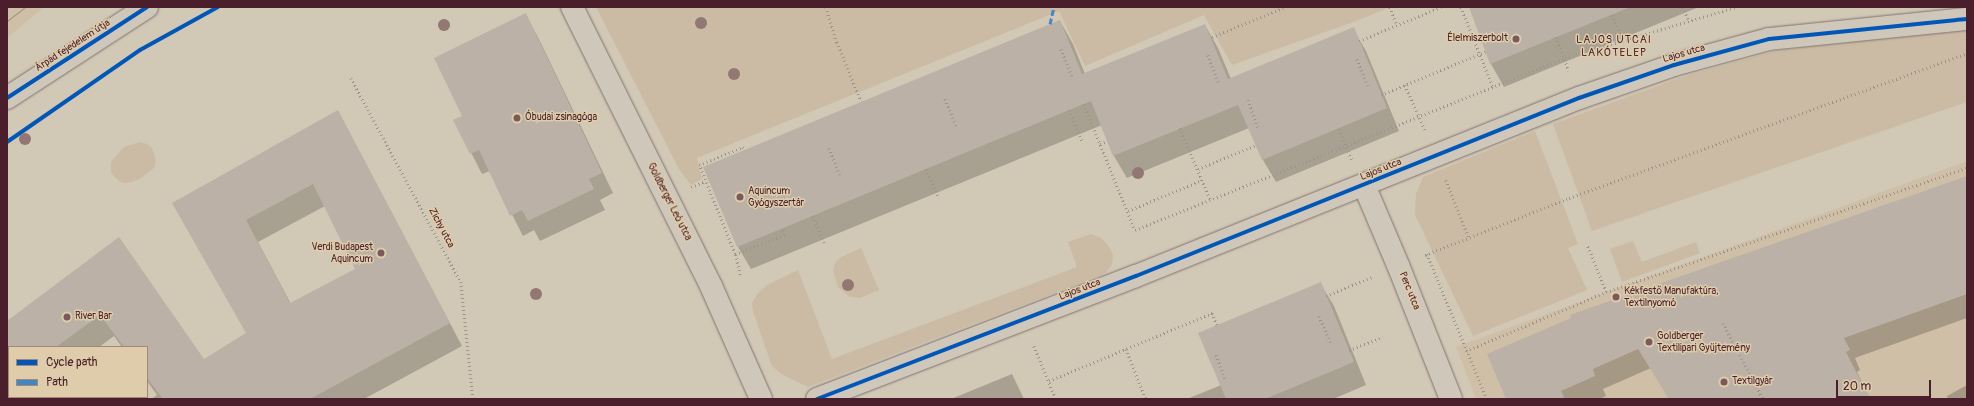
<!DOCTYPE html>
<html>
<head>
<meta charset="utf-8">
<style>
	body { margin:0 }
	#map { position:relative; width:1974px; height:406px; overflow:hidden; background:#d2c8b6; font-family:Pangolin,sans-serif }
	div>[style] { position:absolute }
	.built>* { inset:0; background:#cfbfa7 }
	.green>* { inset:0; background:#cbbba4 }
	.shadow>* { inset:0; background:#0003 }
	.building>* { inset:0; background:#bbb1a6 }
	.path>* { height:2.5px; margin-top:-1.25px; transform-origin:0; background:repeating-linear-gradient(90deg,#9e948c 0 1px,transparent 0 4px) }
	.roads { filter:drop-shadow(0 0 1px #80736d) drop-shadow(0 0 1px #80736d) }
	.street>* { height:22px; margin:-11px; padding:0 11px; transform-origin:11px; border-radius:11px; background:#cec7ba }
	.secondary>* { height:22px; margin:-11px; padding:0 11px; transform-origin:11px; border-radius:11px; background:#cec7ba }
	.tram>* { height:1px; margin:-0.5px; padding:0 0.5px; transform-origin:0.5px; border-radius:0.5px; background:#9e948c }
	.quiet>* { height:3px; margin-top:-1.5px; transform-origin:0; background:repeating-linear-gradient(90deg,#4286c2 0 6px,transparent 0 9px) }
	.cycleway>* { height:4px; margin:-2px; padding:0 2px; transform-origin:2px; border-radius:2px; background:#0057b8 }
	.trees>* { width:12px; height:12px; margin:-6px; border-radius:50%; background:#927772 }
	.dots>* { width:11px; height:11px; translate:-50% -50%; box-sizing:border-box; border:2px solid #deccaa; border-radius:50% }
	span { translate:-50% -50%; white-space:nowrap; text-align:center; line-height:1.15; -webkit-text-stroke:3px #deccaa; paint-order:stroke }
	.poi-label { font-size:10px; color:#4a1f2b }
	.right { translate:-100% -50%; text-align:right }
	.left { translate:0 -50%; text-align:left }
	.street-label { font-size:10px; color:#4a1f2b }
	.neighbourhood-label { font-size:11px; color:#4a1f2b; letter-spacing:1px }
	.frame { position:absolute; inset:0; border:8px solid #4a1f2b; pointer-events:none }
	.legend { position:absolute; left:8px; top:346px; width:140px; height:52px; box-sizing:border-box; background:#deccaa; border:1px solid #a38777; margin:0; padding:5px 7px; list-style:none; font-size:12px; color:#4a1f2b }
	.legend li { display:flex; align-items:center; gap:8px; height:20px }
	.legend b { width:20px; border:1px solid #a38777 }
	.scale { position:absolute; left:1836px; top:380px; width:95px; height:18px; box-sizing:border-box; border:2px solid #4a1f2b; border-top:0; padding-left:5px; font-size:12px; line-height:14px; white-space:nowrap; color:#4a1f2b; -webkit-text-stroke:3px #deccaa; paint-order:stroke }
</style>
</head>
<body>
<div id="map">
	<div class="built">
		<i style="clip-path:polygon(7px 7px,44px 7px,7px 38px)"></i>
		<i style="clip-path:polygon(1967px 161px,1967px 399px,1476px 399px,1456px 347px)"></i>
	</div>
	<div class="green">
		<i style="clip-path:polygon(596px 7px,1390px 7px,1359px 20px,1232px 65px,1204px 15px,1085px 66px,1059px 11px,697px 158px,702px 179px,691px 185px,679px 169px)"></i>
		<i style="clip-path:polygon(1967px 27px,1967px 102px,1592px 231px,1553px 124px,1685px 76px,1778px 50px)"></i>
		<i style="clip-path:polygon(1535px 131px,1578px 244px,1568px 248px,1587px 290px,1473px 336px,1415px 215px,1416px 194px,1423px 177px)"></i>
		<i style="clip-path:polygon(140px 142px,147px 144px,152px 148px,156px 161px,154px 168px,141px 178px,132px 182px,124px 183px,119px 181px,111px 173px,111px 162px,124px 147px)"></i>
		<i style="clip-path:polygon(1091px 234px,1101px 238px,1108px 245px,1113px 255px,1112px 264px,1106px 273px,808px 387px,781px 374px,772px 366px,753px 312px,752px 303px,758px 293px,767px 285px,798px 270px,832px 359px,1077px 267px,1068px 242px)"></i>
		<i style="clip-path:polygon(1633px 241px,1642px 262px,1696px 242px,1700px 253px,1622px 282px,1610px 249px)"></i>
		<i style="clip-path:polygon(861px 248px,879px 290px,860px 298px,850px 297px,838px 287px,833px 271px,835px 263px,841px 257px)"></i>
	</div>
	<div class="shadow">
		<i style="clip-path:polygon(1470px 7px,1699px 7px,1504px 87px,1491px 64px)"></i>
		<i style="clip-path:polygon(525px 15px,537px 35px,613px 193px,600px 200px,605px 210px,540px 241px,534px 230px,523px 236px,490px 171px,482px 174px,455px 121px,463px 116px)"></i>
		<i style="clip-path:polygon(1060px 21px,1073px 44px,1085px 74px,1205px 25px,1218px 48px,1231px 79px,1353px 29px,1366px 51px,1399px 131px,1276px 182px,1263px 160px,1249px 128px,1127px 178px,1114px 156px,1102px 125px,751px 269px,738px 247px,705px 167px)"></i>
		<i style="clip-path:polygon(evenodd,338px 111px,462px 346px,364px 399px,151px 399px,157px 395px,147px 381px,147px 347px,122px 347px,114px 336px,99px 347px,9px 347px,9px 397px,61px 397px,63px 399px,7px 399px,7px 322px,118px 239px,204px 361px,247px 333px,173px 204px,338px 111px,325px 206px,357px 270px,291px 304px,258px 242px,325px 206px)"></i>
		<i style="clip-path:polygon(1967px 177px,1967px 318px,1855px 358px,1860px 370px,1857px 372px,1870px 399px,1669px 399px,1651px 368px,1603px 389px,1606px 396px,1599px 399px,1507px 399px,1572px 319px,1571px 315px)"></i>
		<i style="clip-path:polygon(1320px 283px,1334px 306px,1366px 385px,1333px 399px,1187px 399px,1221px 385px)"></i>
		<i style="clip-path:polygon(1012px 374px,1024px 399px,951px 399px)"></i>
		<i style="clip-path:polygon(1967px 385px,1967px 399px,1948px 399px,1947px 396px)"></i>
	</div>
	<div class="building">
		<i style="clip-path:polygon(1469px 7px,1628px 7px,1628px 8px,1490px 64px)"></i>
		<i style="clip-path:polygon(526px 13px,602px 173px,589px 179px,594px 189px,528px 221px,522px 210px,510px 216px,479px 150px,470px 154px,453px 120px,462px 116px,434px 58px)"></i>
		<i style="clip-path:polygon(1060px 20px,1082px 74px,1205px 24px,1228px 79px,1354px 27px,1387px 108px,1262px 160px,1238px 105px,1113px 156px,1091px 101px,737px 247px,703px 167px)"></i>
		<i style="clip-path:polygon(evenodd,338px 110px,450px 323px,310px 399px,163px 399px,147px 378px,147px 347px,124px 347px,100px 315px,56px 347px,7px 347px,7px 321px,119px 237px,204px 359px,246px 333px,172px 203px,338px 110px,313px 184px,355px 269px,290px 303px,246px 220px,313px 184px)"></i>
		<i style="clip-path:polygon(1967px 176px,1967px 294px,1844px 338px,1850px 350px,1846px 352px,1870px 399px,1669px 399px,1638px 349px,1593px 369px,1595px 376px,1561px 391px,1565px 399px,1506px 399px,1487px 354px,1571px 318px,1570px 315px)"></i>
		<i style="clip-path:polygon(1321px 282px,1354px 362px,1265px 399px,1226px 399px,1198px 333px)"></i>
	</div>
	<div class="path">
		<i style="left:826px;top:7px;width:37px;rotate:73deg"></i>
		<i style="left:837px;top:42px;width:64px;rotate:67.9deg"></i>
		<i style="left:1390px;top:7px;width:19px;rotate:69deg"></i>
		<i style="left:1461px;top:7px;width:86px;rotate:68.2deg"></i>
		<i style="left:1683px;top:7px;width:15px;rotate:67deg"></i>
		<i style="left:1612px;top:15px;width:28px;rotate:67deg"></i>
		<i style="left:1212px;top:37px;width:79px;rotate:-22.3deg"></i>
		<i style="left:1556px;top:37px;width:36px;rotate:69deg"></i>
		<i style="left:1359px;top:41px;width:89px;rotate:-22.5deg"></i>
		<i style="left:1061px;top:49px;width:31px;rotate:68deg"></i>
		<i style="left:1208px;top:55px;width:30px;rotate:69deg"></i>
		<i style="left:1357px;top:59px;width:29px;rotate:68deg"></i>
		<i style="left:351px;top:78px;width:232px;rotate:61.7deg"></i>
		<i style="left:461px;top:282px;width:118px;rotate:84.1deg"></i>
		<i style="left:1405px;top:85px;width:49px;rotate:66deg"></i>
		<i style="left:1381px;top:95px;width:113px;rotate:-22.5deg"></i>
		<i style="left:945px;top:99px;width:30px;rotate:67deg"></i>
		<i style="left:1248px;top:100px;width:29px;rotate:70deg"></i>
		<i style="left:1084px;top:104px;width:136px;rotate:68deg"></i>
		<i style="left:1135px;top:230px;width:463px;rotate:-21.8deg"></i>
		<i style="left:1565px;top:58px;width:178px;rotate:-16.6deg"></i>
		<i style="left:1069px;top:110px;width:34px;rotate:67deg"></i>
		<i style="left:1180px;top:128px;width:77px;rotate:67.1deg"></i>
		<i style="left:1339px;top:129px;width:33px;rotate:67deg"></i>
		<i style="left:1100px;top:144px;width:8px;rotate:-23deg"></i>
		<i style="left:829px;top:148px;width:29px;rotate:68deg"></i>
		<i style="left:926px;top:169px;width:32px;rotate:66deg"></i>
		<i style="left:1198px;top:169px;width:63px;rotate:-22.5deg"></i>
		<i style="left:1446px;top:180px;width:62px;rotate:68.4deg"></i>
		<i style="left:691px;top:187px;width:16px;rotate:-22deg"></i>
		<i style="left:1128px;top:211px;width:80px;rotate:-22.7deg"></i>
		<i style="left:813px;top:216px;width:30px;rotate:67deg"></i>
		<i style="left:735px;top:254px;width:53px;rotate:-21.2deg"></i>
		<i style="left:784px;top:235px;width:7px;rotate:-106deg"></i>
		<i style="left:1427px;top:254px;width:157px;rotate:67.5deg"></i>
		<i style="left:1425px;top:255px;width:155px;rotate:-21.6deg"></i>
		<i style="left:1569px;top:198px;width:424px;rotate:-20deg"></i>
		<i style="left:740px;top:275px;width:22px;rotate:-103deg"></i>
		<i style="left:735px;top:254px;width:96px;rotate:-112deg"></i>
		<i style="left:699px;top:165px;width:48px;rotate:-22.2deg"></i>
		<i style="left:743px;top:147px;width:4px;rotate:56deg"></i>
		<i style="left:1606px;top:292px;width:382px;rotate:-19deg"></i>
		<i style="left:1326px;top:296px;width:50px;rotate:-22.4deg"></i>
		<i style="left:1319px;top:316px;width:30px;rotate:66deg"></i>
		<i style="left:1723px;top:323px;width:86px;rotate:62.2deg"></i>
		<i style="left:1034px;top:346px;width:57px;rotate:67.5deg"></i>
		<i style="left:1126px;top:349px;width:54px;rotate:68.2deg"></i>
		<i style="left:1349px;top:350px;width:36px;rotate:-21deg"></i>
		<i style="left:1466px;top:351px;width:152px;rotate:-22.9deg"></i>
		<i style="left:1606px;top:292px;width:51px;rotate:-112deg"></i>
		<i style="left:1216px;top:355px;width:28px;rotate:69deg"></i>
		<i style="left:1049px;top:381px;width:177px;rotate:-22.6deg"></i>
		<i style="left:1212px;top:313px;width:13px;rotate:67deg"></i>
	</div>
	<div class="roads">
		<div class="street">
			<i style="left:572px;top:7px;width:312px;rotate:63.5deg"></i>
			<i style="left:711px;top:286px;width:124px;rotate:66.1deg"></i>
			<i style="left:1364px;top:185px;width:87px;rotate:67deg"></i>
			<i style="left:1398px;top:265px;width:144px;rotate:68.4deg"></i>
			<i style="left:817px;top:399px;width:342px;rotate:-21.1deg"></i>
			<i style="left:1136px;top:276px;width:477px;rotate:-21.9deg"></i>
			<i style="left:1579px;top:98px;width:101px;rotate:-19.2deg"></i>
			<i style="left:1674px;top:65px;width:98px;rotate:-15.3deg"></i>
			<i style="left:1769px;top:39px;width:199px;rotate:-5.8deg"></i>
		</div>
		<div class="secondary">
			<i style="left:7px;top:98px;width:167px;rotate:-33deg"></i>
		</div>
	</div>
	<div class="tram">
		<i style="left:7px;top:21px;width:23px;rotate:-38deg"></i>
	</div>
	<div class="quiet">
		<i style="left:1050px;top:24px;width:17px;rotate:-77deg"></i>
	</div>
	<div class="cycleway">
		<i style="left:7px;top:98px;width:167px;rotate:-33deg"></i>
		<i style="left:7px;top:142px;width:162px;rotate:-34.7deg"></i>
		<i style="left:140px;top:50px;width:89px;rotate:-28.9deg"></i>
		<i style="left:817px;top:399px;width:342px;rotate:-21.1deg"></i>
		<i style="left:1136px;top:276px;width:477px;rotate:-21.9deg"></i>
		<i style="left:1579px;top:98px;width:101px;rotate:-19.2deg"></i>
		<i style="left:1674px;top:65px;width:98px;rotate:-15.3deg"></i>
		<i style="left:1769px;top:39px;width:199px;rotate:-5.8deg"></i>
	</div>
	<div class="trees">
		<i style="left:701px;top:23px"></i>
		<i style="left:444px;top:25px"></i>
		<i style="left:734px;top:74px"></i>
		<i style="left:25px;top:139px"></i>
		<i style="left:1138px;top:173px"></i>
		<i style="left:848px;top:285px"></i>
		<i style="left:536px;top:294px"></i>
	</div>
	<div class="dots">
		<i style="left:1516px;top:39px;background:#7a5a5c"></i>
		<i style="left:517px;top:118px;background:#7a5a5c"></i>
		<i style="left:740px;top:197px;background:#7a5a5c"></i>
		<i style="left:381px;top:253px;background:#7a5a5c"></i>
		<i style="left:1616px;top:297px;background:#7a5a5c"></i>
		<i style="left:67px;top:317px;background:#7a5a5c"></i>
		<i style="left:1649px;top:342px;background:#7a5a5c"></i>
		<i style="left:1724px;top:382px;background:#7a5a5c"></i>
	</div>
	<div class="poi-label">
		<span class="right" style="left:1508px;top:39px">Élelmiszerbolt</span>
		<span class="left" style="left:525px;top:118px">Óbudai zsinagóga</span>
		<span class="left" style="left:748px;top:197px">Aquincum<br>Gyógyszertár</span>
		<span class="right" style="left:373px;top:253px">Verdi Budapest<br>Aquincum</span>
		<span class="left" style="left:1624px;top:297px">Kékfestő Manufaktúra,<br>Textilnyomó</span>
		<span class="left" style="left:75px;top:317px">River Bar</span>
		<span class="left" style="left:1657px;top:342px">Goldberger<br>Textilipari Gyűjtemény</span>
		<span class="left" style="left:1732px;top:382px">Textilgyár</span>
	</div>
	<div class="street-label">
		<span style="left:73px;top:46px;rotate:-33deg">Árpád fejedelem útja</span>
		<span style="left:1684px;top:54px;rotate:-16deg">Lajos utca</span>
		<span style="left:1381px;top:170px;rotate:-22deg">Lajos utca</span>
		<span style="left:669px;top:202px;rotate:63deg">Goldberger Leó utca</span>
		<span style="left:441px;top:228px;rotate:62deg">Zichy utca</span>
		<span style="left:1080px;top:290px;rotate:-21deg">Lajos utca</span>
		<span style="left:1409px;top:291px;rotate:68deg">Perc utca</span>
	</div>
	<div class="neighbourhood-label">
		<span style="left:1614px;top:47px">LAJOS UTCAI<br>LAKÓTELEP</span>
	</div>
	<div class="frame"></div>
	<ul class="legend">
	<li><b style="height:5px;background:#0057b8"></b>Cycle path</li>
	<li><b style="height:5px;background:#4286c2"></b>Path</li>
	</ul>
	<div class="scale">20 m</div>
</div>
</body>
</html>
